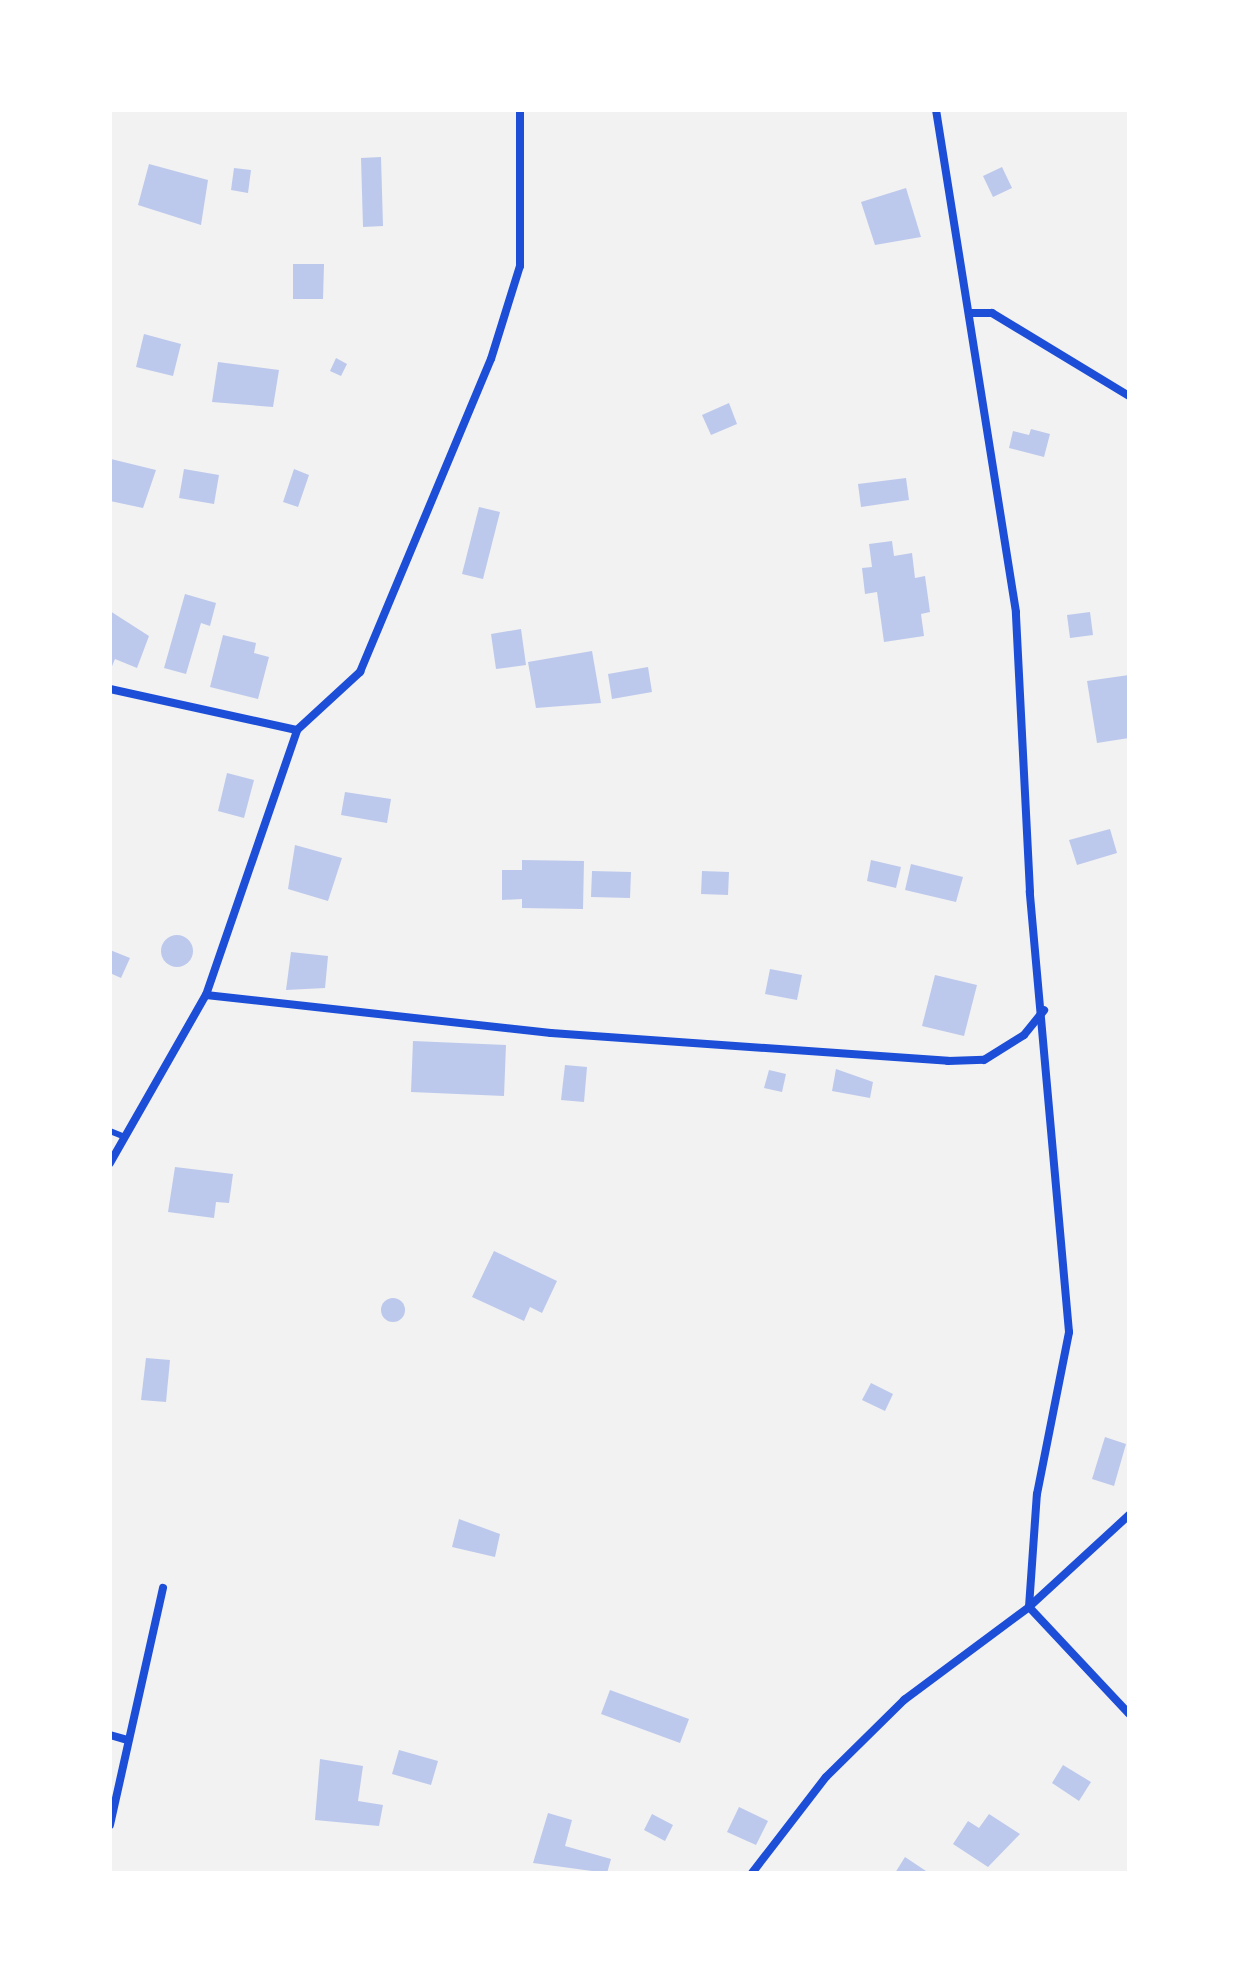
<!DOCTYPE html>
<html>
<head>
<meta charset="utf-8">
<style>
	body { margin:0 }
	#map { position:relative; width:1239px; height:1983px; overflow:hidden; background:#f2f2f2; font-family:"Fira Sans",sans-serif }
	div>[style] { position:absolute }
	.building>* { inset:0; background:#bdc9ec }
	.round { border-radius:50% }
	.service>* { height:6px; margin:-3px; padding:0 3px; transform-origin:3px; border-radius:3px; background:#1d4ed8 }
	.minor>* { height:8px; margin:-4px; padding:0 4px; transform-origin:4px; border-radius:4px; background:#1d4ed8 }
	span { translate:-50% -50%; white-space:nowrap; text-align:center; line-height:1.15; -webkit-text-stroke:6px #fff; paint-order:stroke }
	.frame { position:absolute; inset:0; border:112px solid #fff; pointer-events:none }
</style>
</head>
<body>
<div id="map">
	<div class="building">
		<i style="clip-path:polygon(381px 157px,383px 226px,363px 227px,361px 158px)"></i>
		<i style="clip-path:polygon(149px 164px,208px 180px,201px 225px,138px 205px)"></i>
		<i style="clip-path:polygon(1002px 167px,1012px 188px,993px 197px,983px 176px)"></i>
		<i style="clip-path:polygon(234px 168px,251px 170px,248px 193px,231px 190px)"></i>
		<i style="clip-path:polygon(906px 188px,921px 237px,875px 245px,861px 202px)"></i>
		<i style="clip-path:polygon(293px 264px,324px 264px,323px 299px,293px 299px)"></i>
		<i style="clip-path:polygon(144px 334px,181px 344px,173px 376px,136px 367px)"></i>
		<i style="clip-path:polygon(336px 358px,347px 364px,341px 376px,330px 371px)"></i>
		<i style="clip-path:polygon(218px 362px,279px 370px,273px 407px,212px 402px)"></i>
		<i style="clip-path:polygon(729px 403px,737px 424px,711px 435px,702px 415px)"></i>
		<i style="clip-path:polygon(1031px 429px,1050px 434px,1044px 457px,1009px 448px,1013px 431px,1029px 435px)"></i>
		<i style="clip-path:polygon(110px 447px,111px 459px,156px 470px,143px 508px,110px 501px)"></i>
		<i style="clip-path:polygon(184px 469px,219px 475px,214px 504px,179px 498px)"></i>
		<i style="clip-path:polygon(294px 469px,309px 475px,298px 507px,283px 502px)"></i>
		<i style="clip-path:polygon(906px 478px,909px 500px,861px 507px,858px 484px)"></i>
		<i style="clip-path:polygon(479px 507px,500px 512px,483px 579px,462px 574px)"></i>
		<i style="clip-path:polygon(892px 541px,894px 556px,912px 553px,915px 578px,925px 576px,930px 612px,921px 614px,924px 636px,884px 642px,877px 592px,865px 594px,862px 568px,872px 567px,869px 544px)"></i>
		<i style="clip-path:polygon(185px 594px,216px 603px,210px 626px,201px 623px,186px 674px,164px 668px)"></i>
		<i style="clip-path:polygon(110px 611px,149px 636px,137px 668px,115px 659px,110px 671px)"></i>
		<i style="clip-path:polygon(1090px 612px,1093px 635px,1070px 638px,1067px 615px)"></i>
		<i style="clip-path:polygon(521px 629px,526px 665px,496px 669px,491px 634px)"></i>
		<i style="clip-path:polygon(223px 635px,256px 643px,254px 653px,269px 657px,258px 699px,210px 687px)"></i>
		<i style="clip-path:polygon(592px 651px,601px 703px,536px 708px,528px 662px)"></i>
		<i style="clip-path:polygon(648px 667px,652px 692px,612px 699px,608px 674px)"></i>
		<i style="clip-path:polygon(1129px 675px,1129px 738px,1097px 743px,1087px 681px)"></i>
		<i style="clip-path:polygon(227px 773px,254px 780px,244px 818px,218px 811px)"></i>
		<i style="clip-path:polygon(345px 792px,391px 799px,387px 823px,341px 815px)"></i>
		<i style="clip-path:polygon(1110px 829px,1117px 853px,1077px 865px,1069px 840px)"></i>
		<i style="clip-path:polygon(295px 845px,342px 858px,328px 901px,288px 889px)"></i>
		<i style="clip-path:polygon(522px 860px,584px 861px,583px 909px,522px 908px,522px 899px,502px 900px,502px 870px,522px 870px)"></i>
		<i style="clip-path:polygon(871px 860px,901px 867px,896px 888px,867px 881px)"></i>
		<i style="clip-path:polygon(911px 864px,963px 877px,956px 902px,905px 890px)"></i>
		<i style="clip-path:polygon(592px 871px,631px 872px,630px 898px,591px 897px)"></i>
		<i style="clip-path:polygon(702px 871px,729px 872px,728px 895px,701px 894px)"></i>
		<i class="round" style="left:161px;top:935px;width:32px;height:32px"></i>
		<i style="clip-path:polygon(110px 950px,130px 958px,121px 978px,110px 973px)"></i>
		<i style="clip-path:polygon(291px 952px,328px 956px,325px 988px,286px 990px)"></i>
		<i style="clip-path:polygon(770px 969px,802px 975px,797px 1000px,765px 994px)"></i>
		<i style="clip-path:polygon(935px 975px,977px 985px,964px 1036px,922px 1026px)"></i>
		<i style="clip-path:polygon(413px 1041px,506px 1045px,504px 1096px,411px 1092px)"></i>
		<i style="clip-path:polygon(565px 1065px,587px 1067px,584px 1102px,561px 1100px)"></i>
		<i style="clip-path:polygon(836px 1069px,873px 1082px,870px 1098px,832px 1091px)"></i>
		<i style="clip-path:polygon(769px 1070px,786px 1074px,782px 1092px,764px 1088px)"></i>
		<i style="clip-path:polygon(175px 1167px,233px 1174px,229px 1203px,216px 1202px,214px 1218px,168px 1212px)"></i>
		<i style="clip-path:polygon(494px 1251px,557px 1281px,542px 1313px,530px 1307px,524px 1321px,472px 1297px)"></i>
		<i class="round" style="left:381px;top:1298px;width:24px;height:24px"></i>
		<i style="clip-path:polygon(146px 1358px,170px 1360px,166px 1402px,141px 1400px)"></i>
		<i style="clip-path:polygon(871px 1383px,893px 1394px,885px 1411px,862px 1400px)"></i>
		<i style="clip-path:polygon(1105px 1437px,1126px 1444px,1114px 1486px,1092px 1479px)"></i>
		<i style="clip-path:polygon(459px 1519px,500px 1534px,495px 1557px,452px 1547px)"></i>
		<i style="clip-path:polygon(610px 1690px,689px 1719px,680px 1743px,601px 1714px)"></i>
		<i style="clip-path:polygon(399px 1750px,438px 1761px,431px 1785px,392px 1774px)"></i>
		<i style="clip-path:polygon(320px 1759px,363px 1766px,358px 1801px,383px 1805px,379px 1826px,315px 1820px)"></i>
		<i style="clip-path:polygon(1063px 1765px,1091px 1782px,1079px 1801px,1052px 1783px)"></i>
		<i style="clip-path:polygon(739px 1807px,768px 1821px,756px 1845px,727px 1832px)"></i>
		<i style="clip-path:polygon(548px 1813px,572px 1820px,565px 1846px,611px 1859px,607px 1873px,533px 1863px)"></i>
		<i style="clip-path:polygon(652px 1814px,673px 1825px,665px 1841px,644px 1830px)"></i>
		<i style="clip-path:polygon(989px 1814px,1020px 1834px,988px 1867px,953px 1844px,968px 1821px,979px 1828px)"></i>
		<i style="clip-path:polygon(905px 1857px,929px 1873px,895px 1873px)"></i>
	</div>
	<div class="service">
		<i style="left:110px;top:1131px;width:16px;rotate:22deg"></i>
	</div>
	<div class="minor">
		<i style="left:971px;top:313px;width:21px"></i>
		<i style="left:992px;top:313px;width:160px;rotate:31.2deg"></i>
		<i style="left:110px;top:689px;width:191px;rotate:12.4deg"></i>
		<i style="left:297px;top:730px;width:86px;rotate:-42.6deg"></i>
		<i style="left:360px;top:672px;width:339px;rotate:-67.3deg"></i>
		<i style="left:491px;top:359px;width:97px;rotate:-72.7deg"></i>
		<i style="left:520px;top:266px;width:156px;rotate:-90deg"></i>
		<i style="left:206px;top:995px;width:347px;rotate:6.3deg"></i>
		<i style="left:551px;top:1033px;width:398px;rotate:4deg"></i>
		<i style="left:948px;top:1061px;width:36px;rotate:-2deg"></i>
		<i style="left:984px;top:1060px;width:47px;rotate:-32deg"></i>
		<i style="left:1024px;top:1035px;width:32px;rotate:-51deg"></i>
		<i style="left:110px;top:1163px;width:193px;rotate:-60.3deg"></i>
		<i style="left:206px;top:995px;width:280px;rotate:-71deg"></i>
		<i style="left:1129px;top:1515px;width:136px;rotate:137.4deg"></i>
		<i style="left:1029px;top:1607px;width:146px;rotate:46.9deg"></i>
		<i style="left:110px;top:1735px;width:15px;rotate:16deg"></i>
		<i style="left:110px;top:1825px;width:243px;rotate:-77.4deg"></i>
		<i style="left:752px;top:1873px;width:121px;rotate:-52.4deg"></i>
		<i style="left:826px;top:1777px;width:110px;rotate:-44.6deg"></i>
		<i style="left:904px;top:1700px;width:156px;rotate:-36.6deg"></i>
		<i style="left:1029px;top:1607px;width:113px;rotate:-86deg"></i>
		<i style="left:1037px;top:1494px;width:165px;rotate:-78.8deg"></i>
		<i style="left:1069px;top:1332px;width:442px;rotate:-95.1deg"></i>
		<i style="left:1030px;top:892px;width:280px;rotate:-92.9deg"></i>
		<i style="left:1016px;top:612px;width:508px;rotate:-99.05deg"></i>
	</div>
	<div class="frame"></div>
</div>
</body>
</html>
